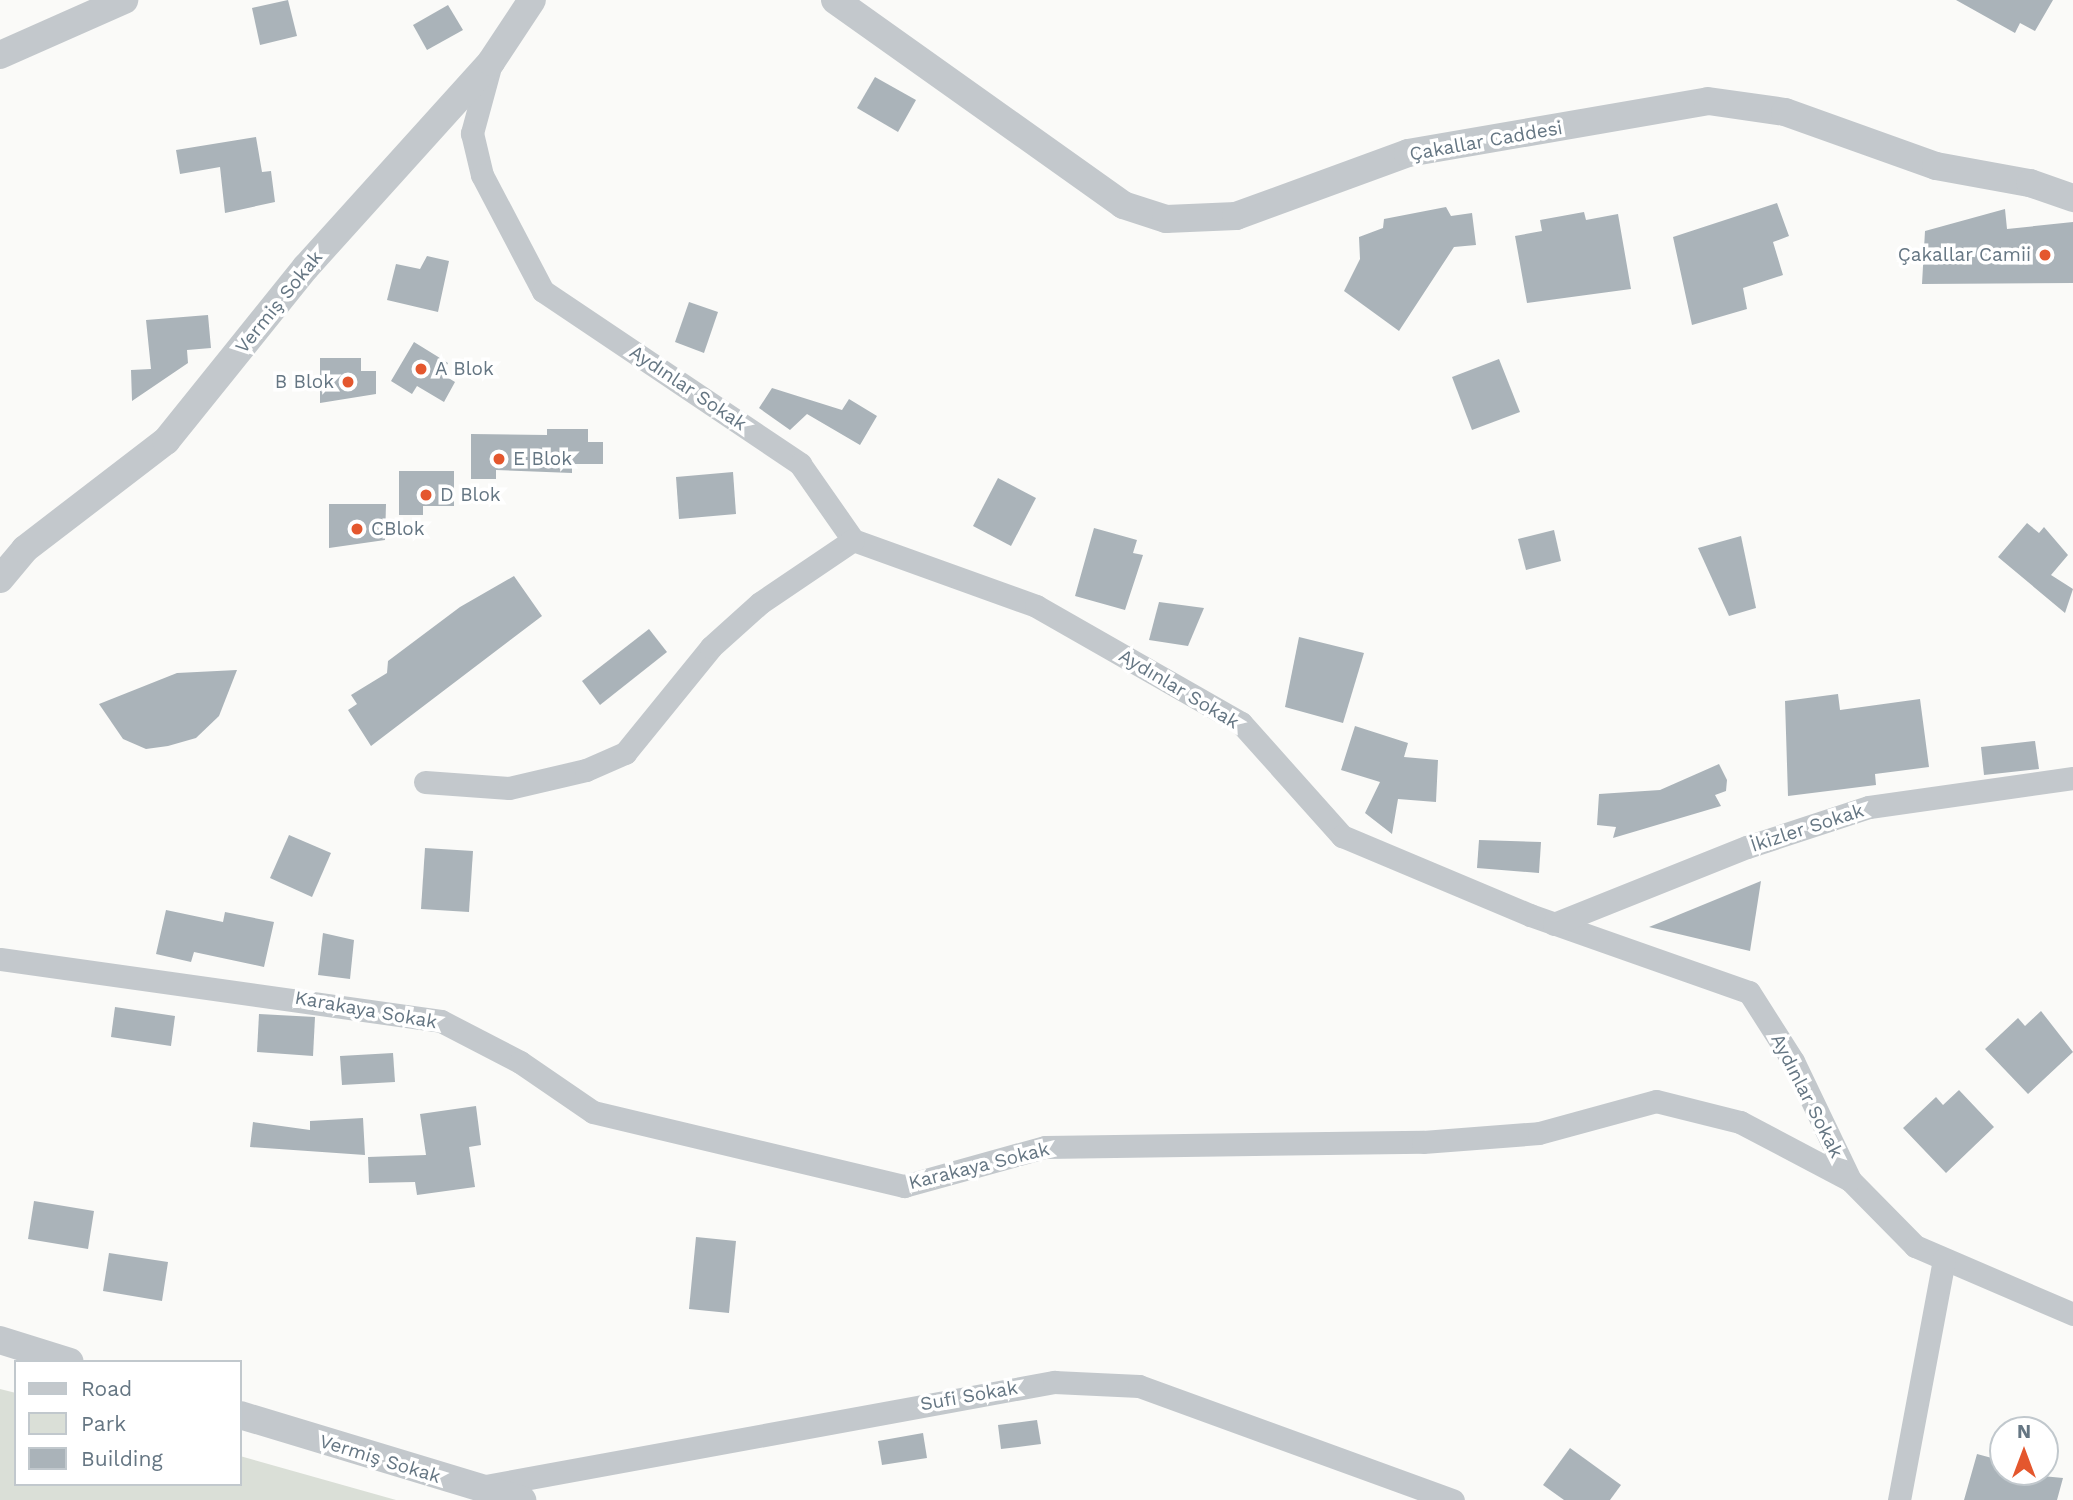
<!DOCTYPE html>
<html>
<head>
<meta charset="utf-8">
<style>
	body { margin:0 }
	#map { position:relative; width:2073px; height:1500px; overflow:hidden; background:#fafaf8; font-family:"Work Sans",sans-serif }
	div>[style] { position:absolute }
	.green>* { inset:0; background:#dadfd7 }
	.building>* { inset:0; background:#aab3b9 }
	.minor>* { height:23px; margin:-11.5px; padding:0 11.5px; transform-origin:11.5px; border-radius:11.5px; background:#c3c8cc }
	.tertiary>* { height:28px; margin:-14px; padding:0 14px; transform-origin:14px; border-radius:14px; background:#c3c8cc }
	.dots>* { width:19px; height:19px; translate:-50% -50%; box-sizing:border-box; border:4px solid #fff; border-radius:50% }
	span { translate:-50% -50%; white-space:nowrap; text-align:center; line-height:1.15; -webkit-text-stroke:7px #fff; paint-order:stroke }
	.street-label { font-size:19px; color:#657683 }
	.poi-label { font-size:19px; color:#657683 }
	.right { translate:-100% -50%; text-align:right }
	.left { translate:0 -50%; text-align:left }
	.legend { position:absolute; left:14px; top:1360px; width:228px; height:126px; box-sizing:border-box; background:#fff; border:2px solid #c1c8cd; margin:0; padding:9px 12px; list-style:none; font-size:21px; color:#657683 }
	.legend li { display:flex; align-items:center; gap:14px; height:35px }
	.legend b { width:35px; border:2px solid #c1c8cd }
	.north { position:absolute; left:1989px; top:1416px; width:70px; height:70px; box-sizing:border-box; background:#fff; border:2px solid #c1c8cd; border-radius:50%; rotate:0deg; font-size:19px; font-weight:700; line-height:28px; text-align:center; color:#657683 }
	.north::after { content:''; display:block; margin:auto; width:24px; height:32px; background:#e4572e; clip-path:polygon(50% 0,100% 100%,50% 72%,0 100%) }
</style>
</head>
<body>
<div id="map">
	<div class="green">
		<i style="clip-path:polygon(0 1389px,16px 1393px,16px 1484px,240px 1484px,240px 1456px,396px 1500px,0 1500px)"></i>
	</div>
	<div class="building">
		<i style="clip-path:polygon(288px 0,297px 36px,260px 45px,252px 8px)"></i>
		<i style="clip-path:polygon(1956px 0,2053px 0,2035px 31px,2020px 23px,2015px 33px)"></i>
		<i style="clip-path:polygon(448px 5px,463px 30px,427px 50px,413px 25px)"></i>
		<i style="clip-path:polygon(875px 77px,916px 100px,898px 132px,857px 108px)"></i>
		<i style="clip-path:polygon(256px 137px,262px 172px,271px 171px,275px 202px,225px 213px,220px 167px,180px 174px,176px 150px)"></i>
		<i style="clip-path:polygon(1777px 203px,1789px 236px,1773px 242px,1783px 275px,1743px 288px,1747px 309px,1692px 325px,1673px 237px)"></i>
		<i style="clip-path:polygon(1446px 207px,1451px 216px,1472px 213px,1476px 245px,1454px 247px,1399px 331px,1344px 291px,1360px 259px,1359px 237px,1383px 228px,1384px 219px)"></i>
		<i style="clip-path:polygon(2005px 209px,2007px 229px,2073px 222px,2073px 283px,1922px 284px,1925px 231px)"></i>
		<i style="clip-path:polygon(1584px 212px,1586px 220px,1618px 214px,1631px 289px,1527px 303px,1515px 236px,1542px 231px,1540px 220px)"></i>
		<i style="clip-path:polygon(427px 256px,449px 261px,438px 312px,387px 300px,396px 264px,420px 269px)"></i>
		<i style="clip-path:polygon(689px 302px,718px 312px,704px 353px,675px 342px)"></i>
		<i style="clip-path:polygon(208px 315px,211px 348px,187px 350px,188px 363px,132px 401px,131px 370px,151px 369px,146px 320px)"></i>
		<i style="clip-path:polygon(414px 342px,448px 363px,442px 374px,455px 382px,444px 402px,417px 386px,412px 394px,391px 381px)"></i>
		<i style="clip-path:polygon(320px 358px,361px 358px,361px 371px,376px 371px,376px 394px,320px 403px)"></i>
		<i style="clip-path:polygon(1499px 359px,1520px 412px,1472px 430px,1452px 377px)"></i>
		<i style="clip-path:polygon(772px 388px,842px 410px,849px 399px,877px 416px,860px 445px,807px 414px,790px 430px,759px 408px)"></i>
		<i style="clip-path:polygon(547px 429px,588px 429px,588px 442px,603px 442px,603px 464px,572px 464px,572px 473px,496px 470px,496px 479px,471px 479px,471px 434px,547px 435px)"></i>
		<i style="clip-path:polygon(399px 471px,454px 471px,454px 506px,423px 506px,423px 515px,399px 515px)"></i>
		<i style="clip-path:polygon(733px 472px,736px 514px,679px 519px,676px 477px)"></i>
		<i style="clip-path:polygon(998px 478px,1036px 498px,1011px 546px,973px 526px)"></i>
		<i style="clip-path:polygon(329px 504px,386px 504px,385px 540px,329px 548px)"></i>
		<i style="clip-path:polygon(2027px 523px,2039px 533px,2044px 527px,2068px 555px,2051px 575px,2073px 589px,2065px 613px,1998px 557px)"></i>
		<i style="clip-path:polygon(1094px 528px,1137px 540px,1133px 553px,1143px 555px,1125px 610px,1075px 596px)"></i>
		<i style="clip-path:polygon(1554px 530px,1561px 561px,1526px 570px,1518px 539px)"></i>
		<i style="clip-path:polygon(1741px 536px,1756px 608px,1729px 616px,1698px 548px)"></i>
		<i style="clip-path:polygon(514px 576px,542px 616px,371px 746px,348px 710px,357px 704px,351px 695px,387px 673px,388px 661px,460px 607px)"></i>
		<i style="clip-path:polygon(1159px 602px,1204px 608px,1188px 646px,1149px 640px)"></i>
		<i style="clip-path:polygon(649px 629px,667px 652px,600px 705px,582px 681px)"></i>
		<i style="clip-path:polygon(1299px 637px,1364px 653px,1343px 723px,1285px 707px)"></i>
		<i style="clip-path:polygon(237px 670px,219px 716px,196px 738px,168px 746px,146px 749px,123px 739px,99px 704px,177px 673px)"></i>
		<i style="clip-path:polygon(1838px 694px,1840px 710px,1920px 699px,1929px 767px,1875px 774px,1876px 785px,1788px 796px,1785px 701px)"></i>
		<i style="clip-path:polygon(1355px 726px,1408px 743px,1404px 757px,1438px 760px,1436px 802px,1398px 799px,1392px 834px,1365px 813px,1380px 782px,1341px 770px)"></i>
		<i style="clip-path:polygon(2035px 741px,2039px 769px,1984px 775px,1981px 747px)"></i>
		<i style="clip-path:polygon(1719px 764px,1727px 780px,1726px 791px,1715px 795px,1721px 806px,1613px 838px,1616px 827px,1597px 825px,1599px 794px,1660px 790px)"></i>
		<i style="clip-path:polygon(289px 835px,331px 853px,312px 897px,270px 878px)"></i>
		<i style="clip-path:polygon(1479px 840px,1541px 842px,1539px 873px,1477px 868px)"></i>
		<i style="clip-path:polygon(425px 848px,473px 851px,469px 912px,421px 909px)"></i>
		<i style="clip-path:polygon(1761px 881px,1750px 951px,1649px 927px)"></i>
		<i style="clip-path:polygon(166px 910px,223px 922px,225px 912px,274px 922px,264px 967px,194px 952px,191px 962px,156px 954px)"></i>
		<i style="clip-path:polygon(323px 933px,354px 940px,350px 979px,318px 975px)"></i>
		<i style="clip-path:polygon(115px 1007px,175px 1016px,171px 1046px,111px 1037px)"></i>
		<i style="clip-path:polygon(2041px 1011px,2073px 1052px,2028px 1094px,1985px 1049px,2018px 1018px,2025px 1026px)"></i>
		<i style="clip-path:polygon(259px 1014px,315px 1017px,313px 1056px,257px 1052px)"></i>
		<i style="clip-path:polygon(393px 1053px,395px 1082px,342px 1085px,340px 1056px)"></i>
		<i style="clip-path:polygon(1959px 1090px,1994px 1127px,1946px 1173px,1903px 1128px,1936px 1097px,1943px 1105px)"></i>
		<i style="clip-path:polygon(476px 1106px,481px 1145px,469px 1147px,475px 1187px,417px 1195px,415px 1182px,369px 1183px,368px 1157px,426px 1155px,420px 1114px)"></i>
		<i style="clip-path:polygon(363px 1118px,365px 1155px,250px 1147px,253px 1122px,310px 1130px,310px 1121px)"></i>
		<i style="clip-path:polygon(34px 1201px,94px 1211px,88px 1249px,28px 1239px)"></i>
		<i style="clip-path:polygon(696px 1237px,736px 1241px,729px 1313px,689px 1309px)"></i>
		<i style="clip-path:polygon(109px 1253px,168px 1262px,162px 1301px,103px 1291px)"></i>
		<i style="clip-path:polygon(1037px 1420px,1041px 1444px,1001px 1449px,998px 1425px)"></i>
		<i style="clip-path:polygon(923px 1433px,927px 1458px,882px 1465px,878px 1441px)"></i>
		<i style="clip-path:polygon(1570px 1448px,1621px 1485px,1610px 1500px,1564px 1500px,1543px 1485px)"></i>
		<i style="clip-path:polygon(1977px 1454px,2003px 1461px,2003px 1472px,2063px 1478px,2057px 1500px,1964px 1500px)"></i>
	</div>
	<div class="minor">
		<i style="left:491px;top:63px;width:73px;rotate:105.2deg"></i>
		<i style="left:472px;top:133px;width:43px;rotate:76.6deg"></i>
		<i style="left:482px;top:175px;width:131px;rotate:62.3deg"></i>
		<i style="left:543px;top:291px;width:310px;rotate:33.9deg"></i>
		<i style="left:800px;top:464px;width:93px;rotate:55.1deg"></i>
		<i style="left:853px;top:540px;width:195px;rotate:19.8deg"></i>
		<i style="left:1036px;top:606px;width:236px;rotate:29.7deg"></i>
		<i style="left:1241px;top:723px;width:152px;rotate:48.2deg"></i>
		<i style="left:1342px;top:836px;width:204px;rotate:22.8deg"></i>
		<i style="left:1530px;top:915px;width:232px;rotate:19.4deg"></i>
		<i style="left:1749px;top:992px;width:82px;rotate:57.5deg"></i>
		<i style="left:1793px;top:1061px;width:132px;rotate:64.4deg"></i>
		<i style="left:1850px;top:1180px;width:93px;rotate:45.4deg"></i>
		<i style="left:1915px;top:1246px;width:172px;rotate:23.3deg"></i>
		<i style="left:425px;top:782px;width:84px;rotate:4.1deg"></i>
		<i style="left:509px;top:788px;width:79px;rotate:-13.2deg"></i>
		<i style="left:586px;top:770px;width:43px;rotate:-23.6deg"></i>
		<i style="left:625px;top:753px;width:136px;rotate:-50.9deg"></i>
		<i style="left:711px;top:647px;width:66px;rotate:-41.9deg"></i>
		<i style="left:760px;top:603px;width:112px;rotate:-34.1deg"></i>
		<i style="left:1554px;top:924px;width:208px;rotate:-21.8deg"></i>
		<i style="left:1747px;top:847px;width:128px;rotate:-18.2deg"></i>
		<i style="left:1869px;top:807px;width:206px;rotate:-8.1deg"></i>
		<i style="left:0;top:959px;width:445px;rotate:8deg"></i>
		<i style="left:441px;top:1021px;width:89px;rotate:27.4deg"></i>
		<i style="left:520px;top:1062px;width:88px;rotate:34.4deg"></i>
		<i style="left:593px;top:1112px;width:320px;rotate:13.4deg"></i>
		<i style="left:904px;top:1186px;width:146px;rotate:-15.5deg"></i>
		<i style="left:1045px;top:1147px;width:378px;rotate:-0.8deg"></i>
		<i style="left:1423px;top:1142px;width:116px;rotate:-4.4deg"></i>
		<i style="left:1539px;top:1133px;width:121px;rotate:-15.3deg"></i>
		<i style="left:1656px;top:1101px;width:87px;rotate:14deg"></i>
		<i style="left:1740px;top:1122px;width:124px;rotate:27.8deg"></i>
		<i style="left:480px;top:1487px;width:584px;rotate:-10.37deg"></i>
		<i style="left:1054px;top:1382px;width:85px;rotate:2.7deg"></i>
		<i style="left:1139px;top:1386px;width:334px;rotate:20deg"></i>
		<i style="left:1899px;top:1500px;width:245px;rotate:-79.4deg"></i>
	</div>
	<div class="tertiary">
		<i style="left:835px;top:0;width:354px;rotate:35.4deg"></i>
		<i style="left:1123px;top:205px;width:45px;rotate:18deg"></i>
		<i style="left:1166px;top:219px;width:70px;rotate:-2.5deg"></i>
		<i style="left:1236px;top:216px;width:183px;rotate:-20.1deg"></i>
		<i style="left:1408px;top:153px;width:304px;rotate:-9.8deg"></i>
		<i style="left:1708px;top:101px;width:78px;rotate:8.1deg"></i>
		<i style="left:1785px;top:112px;width:160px;rotate:19.7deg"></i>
		<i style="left:1936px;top:166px;width:96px;rotate:10.3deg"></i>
		<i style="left:2030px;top:183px;width:46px;rotate:19.2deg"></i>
		<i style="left:0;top:55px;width:136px;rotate:-23.9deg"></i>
		<i style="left:0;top:579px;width:39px;rotate:-50deg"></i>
		<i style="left:25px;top:549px;width:178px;rotate:-37.5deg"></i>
		<i style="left:166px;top:441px;width:223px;rotate:-51.2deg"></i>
		<i style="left:306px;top:267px;width:276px;rotate:-47.9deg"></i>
		<i style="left:491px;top:62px;width:74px;rotate:-56.5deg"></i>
		<i style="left:0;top:1340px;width:73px;rotate:17.4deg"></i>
		<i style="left:240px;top:1415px;width:295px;rotate:16.8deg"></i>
	</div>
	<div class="dots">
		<i style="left:2045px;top:255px;background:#e4572e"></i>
		<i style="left:421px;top:369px;background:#e4572e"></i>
		<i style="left:348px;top:382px;background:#e4572e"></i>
		<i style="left:499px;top:459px;background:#e4572e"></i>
		<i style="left:426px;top:495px;background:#e4572e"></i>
		<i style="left:357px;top:529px;background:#e4572e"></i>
	</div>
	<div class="street-label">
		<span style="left:1486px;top:141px;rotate:-10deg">Çakallar Caddesi</span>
		<span style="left:279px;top:302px;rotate:-51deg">Vermiş Sokak</span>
		<span style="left:688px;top:388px;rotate:34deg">Aydınlar Sokak</span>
		<span style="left:1179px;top:689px;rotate:31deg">Aydınlar Sokak</span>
		<span style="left:1807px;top:828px;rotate:-18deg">İkizler Sokak</span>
		<span style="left:366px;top:1010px;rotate:10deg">Karakaya Sokak</span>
		<span style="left:1807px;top:1096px;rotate:63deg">Aydınlar Sokak</span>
		<span style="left:979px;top:1166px;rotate:-14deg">Karakaya Sokak</span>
		<span style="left:969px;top:1396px;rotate:-10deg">Sufi Sokak</span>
		<span style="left:380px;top:1459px;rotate:17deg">Vermiş Sokak</span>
	</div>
	<div class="poi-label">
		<span class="right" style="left:2031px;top:255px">Çakallar Camii</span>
		<span class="left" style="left:435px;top:369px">A Blok</span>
		<span class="right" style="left:334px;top:382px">B Blok</span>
		<span class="left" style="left:513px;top:459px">E Blok</span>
		<span class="left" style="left:440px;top:495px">D Blok</span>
		<span class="left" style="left:371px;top:529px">CBlok</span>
	</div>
	<ul class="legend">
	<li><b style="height:9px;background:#c3c8cc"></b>Road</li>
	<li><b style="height:19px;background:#dadfd7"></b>Park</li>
	<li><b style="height:19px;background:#aab3b9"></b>Building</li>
	</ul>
	<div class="north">N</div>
</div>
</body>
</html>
